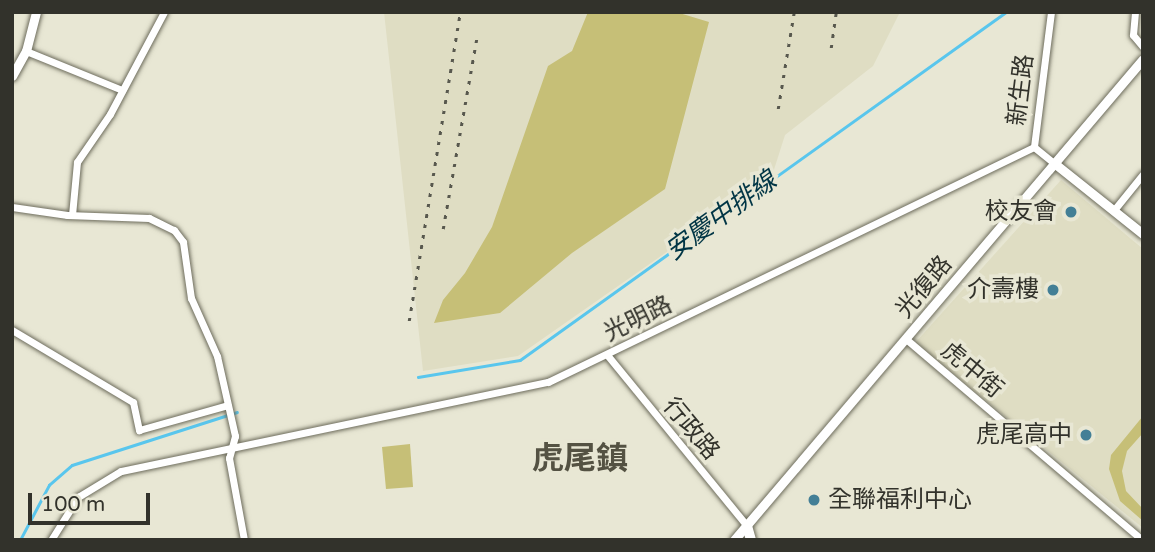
<!DOCTYPE html>
<html>
<head>
<meta charset="utf-8">
<style>
	body { margin:0 }
	#map { position:relative; width:1155px; height:552px; overflow:hidden; background:#e8e7d4; font-family:"Varela Round","Noto Sans TC",sans-serif }
	div>[style] { position:absolute }
	.built>* { inset:0; background:#dfddc3 }
	.green>* { inset:0; background:#c6bf77 }
	.stream>* { height:2.5px; margin:-1.25px; padding:0 1.25px; transform-origin:1.25px; border-radius:1.25px; background:#59c6ed }
	.roads { filter:drop-shadow(0 0 2px #6d6c5c) drop-shadow(0 0 2px #6d6c5c) }
	.minor>* { height:7px; margin:-3.5px; padding:0 3.5px; transform-origin:3.5px; border-radius:3.5px; background:#fff }
	.tertiary>* { height:9px; margin:-4.5px; padding:0 4.5px; transform-origin:4.5px; border-radius:4.5px; background:#fff }
	.secondary>* { height:10px; margin:-5px; padding:0 5px; transform-origin:5px; border-radius:5px; background:#fff }
	.rail>* { height:2.5px; margin-top:-1.25px; transform-origin:0; background:repeating-linear-gradient(90deg,#58584e 0 3.5px,transparent 0 10.5px) }
	.dots>* { width:19px; height:19px; translate:-50% -50%; box-sizing:border-box; border:4px solid #e8e7d4; border-radius:50% }
	span { translate:-50% -50%; white-space:nowrap; text-align:center; line-height:1.15; -webkit-text-stroke:7px #e8e7d4; paint-order:stroke }
	.street-label { font-size:24px; color:#32322b }
	.poi-label { font-size:24px; color:#32322b }
	.right { translate:-100% -50%; text-align:right }
	.left { translate:0 -50%; text-align:left }
	.water-label { font-size:26px; color:#003545; font-style:italic }
	.district-label { font-size:32px; color:#545243; font-weight:700 }
	.frame { position:absolute; inset:0; border:14px solid #32322b; pointer-events:none }
	.scale { position:absolute; left:28px; top:493px; width:122px; height:32px; box-sizing:border-box; border:4px solid #32322b; border-top:0; padding-left:9px; font-size:21px; line-height:24px; white-space:nowrap; color:#32322b; -webkit-text-stroke:5px #e8e7d4; paint-order:stroke }
</style>
</head>
<body>
<div id="map">
	<div class="built">
		<i style="clip-path:polygon(384px 12px,900px 12px,873px 66px,785px 135px,771px 179px,518px 356px,423px 371px)"></i>
		<i style="clip-path:polygon(1061px 180px,1143px 249px,1143px 528px,915px 343px)"></i>
	</div>
	<div class="green">
		<i style="clip-path:polygon(588px 12px,676px 12px,709px 22px,665px 189px,572px 253px,500px 313px,434px 323px,443px 300px,465px 273px,492px 227px,548px 66px,572px 51px)"></i>
		<i style="clip-path:polygon(1143px 416px,1143px 433px,1127px 451px,1122px 471px,1126px 491px,1143px 509px,1143px 521px,1120px 501px,1109px 469px,1111px 455px)"></i>
		<i style="clip-path:polygon(410px 444px,413px 487px,386px 489px,382px 447px)"></i>
	</div>
	<div class="stream">
		<i style="left:418px;top:377px;width:103px;rotate:-9.5deg"></i>
		<i style="left:520px;top:360px;width:598px;rotate:-35.6deg"></i>
		<i style="left:20px;top:540px;width:62px;rotate:-62.2deg"></i>
		<i style="left:49px;top:485px;width:30px;rotate:-41deg"></i>
		<i style="left:72px;top:465px;width:173px;rotate:-17.8deg"></i>
	</div>
	<div class="roads">
		<div class="minor">
			<i style="left:1051px;top:12px;width:136px;rotate:97.2deg"></i>
			<i style="left:1034px;top:147px;width:26px;rotate:39deg"></i>
			<i style="left:1135px;top:12px;width:23px;rotate:95deg"></i>
			<i style="left:1133px;top:35px;width:16px;rotate:50deg"></i>
			<i style="left:26px;top:51px;width:104px;rotate:22.1deg"></i>
			<i style="left:12px;top:207px;width:56px;rotate:8.3deg"></i>
			<i style="left:67px;top:215px;width:82px;rotate:2.1deg"></i>
			<i style="left:149px;top:218px;width:28px;rotate:26deg"></i>
			<i style="left:174px;top:230px;width:15px;rotate:53deg"></i>
			<i style="left:183px;top:242px;width:57px;rotate:81.9deg"></i>
			<i style="left:191px;top:298px;width:64px;rotate:65.9deg"></i>
			<i style="left:217px;top:356px;width:82px;rotate:77.3deg"></i>
			<i style="left:235px;top:436px;width:23px;rotate:105deg"></i>
			<i style="left:229px;top:458px;width:83px;rotate:79.6deg"></i>
			<i style="left:1114px;top:210px;width:46px;rotate:-51.1deg"></i>
			<i style="left:72px;top:215px;width:53px;rotate:-84.6deg"></i>
			<i style="left:77px;top:162px;width:58px;rotate:-55.5deg"></i>
			<i style="left:110px;top:114px;width:115px;rotate:-62.1deg"></i>
			<i style="left:12px;top:330px;width:141px;rotate:30.8deg"></i>
			<i style="left:133px;top:402px;width:29px;rotate:78deg"></i>
			<i style="left:139px;top:430px;width:92px;rotate:-15.7deg"></i>
			<i style="left:906px;top:339px;width:310px;rotate:40.4deg"></i>
			<i style="left:608px;top:356px;width:220px;rotate:50.7deg"></i>
			<i style="left:51px;top:540px;width:51px;rotate:-57.9deg"></i>
			<i style="left:78px;top:497px;width:50px;rotate:-31.2deg"></i>
			<i style="left:121px;top:471px;width:436px;rotate:-11.8deg"></i>
			<i style="left:548px;top:382px;width:540px;rotate:-25.81deg"></i>
		</div>
		<div class="tertiary">
			<i style="left:12px;top:76px;width:29px;rotate:-61deg"></i>
			<i style="left:26px;top:51px;width:40px;rotate:-75.6deg"></i>
			<i style="left:1054px;top:163px;width:114px;rotate:38.6deg"></i>
			<i style="left:734px;top:540px;width:631px;rotate:-49.63deg"></i>
		</div>
		<div class="secondary">
			<i style="left:747px;top:526px;width:15px;rotate:74deg"></i>
		</div>
	</div>
	<div class="rail">
		<i style="left:831px;top:48px;width:36px;rotate:-82deg"></i>
		<i style="left:778px;top:109px;width:98px;rotate:-80.6deg"></i>
		<i style="left:443px;top:229px;width:195px;rotate:-80deg"></i>
		<i style="left:409px;top:321px;width:313px;rotate:-80.6deg"></i>
	</div>
	<div class="dots">
		<i style="left:1071px;top:212px;background:#437f96"></i>
		<i style="left:1053px;top:290px;background:#437f96"></i>
		<i style="left:1086px;top:435px;background:#437f96"></i>
		<i style="left:814px;top:500px;background:#437f96"></i>
	</div>
	<div class="street-label">
		<span style="left:1021px;top:90px;rotate:-83deg">新生路</span>
		<span style="left:924px;top:287px;rotate:-50deg">光復路</span>
		<span style="left:638px;top:319px;rotate:-26deg">光明路</span>
		<span style="left:972px;top:370px;rotate:40deg">虎中街</span>
		<span style="left:691px;top:429px;rotate:50deg">行政路</span>
	</div>
	<div class="poi-label">
		<span class="right" style="left:1057px;top:212px">校友會</span>
		<span class="right" style="left:1039px;top:290px">介壽樓</span>
		<span class="right" style="left:1072px;top:435px">虎尾高中</span>
		<span class="left" style="left:828px;top:500px">全聯福利中心</span>
	</div>
	<div class="water-label">
		<span style="left:721px;top:216px;rotate:-36deg">安慶中排線</span>
	</div>
	<div class="district-label">
		<span style="left:580px;top:459px">虎尾鎮</span>
	</div>
	<div class="frame"></div>
	<div class="scale">100 m</div>
</div>
</body>
</html>
